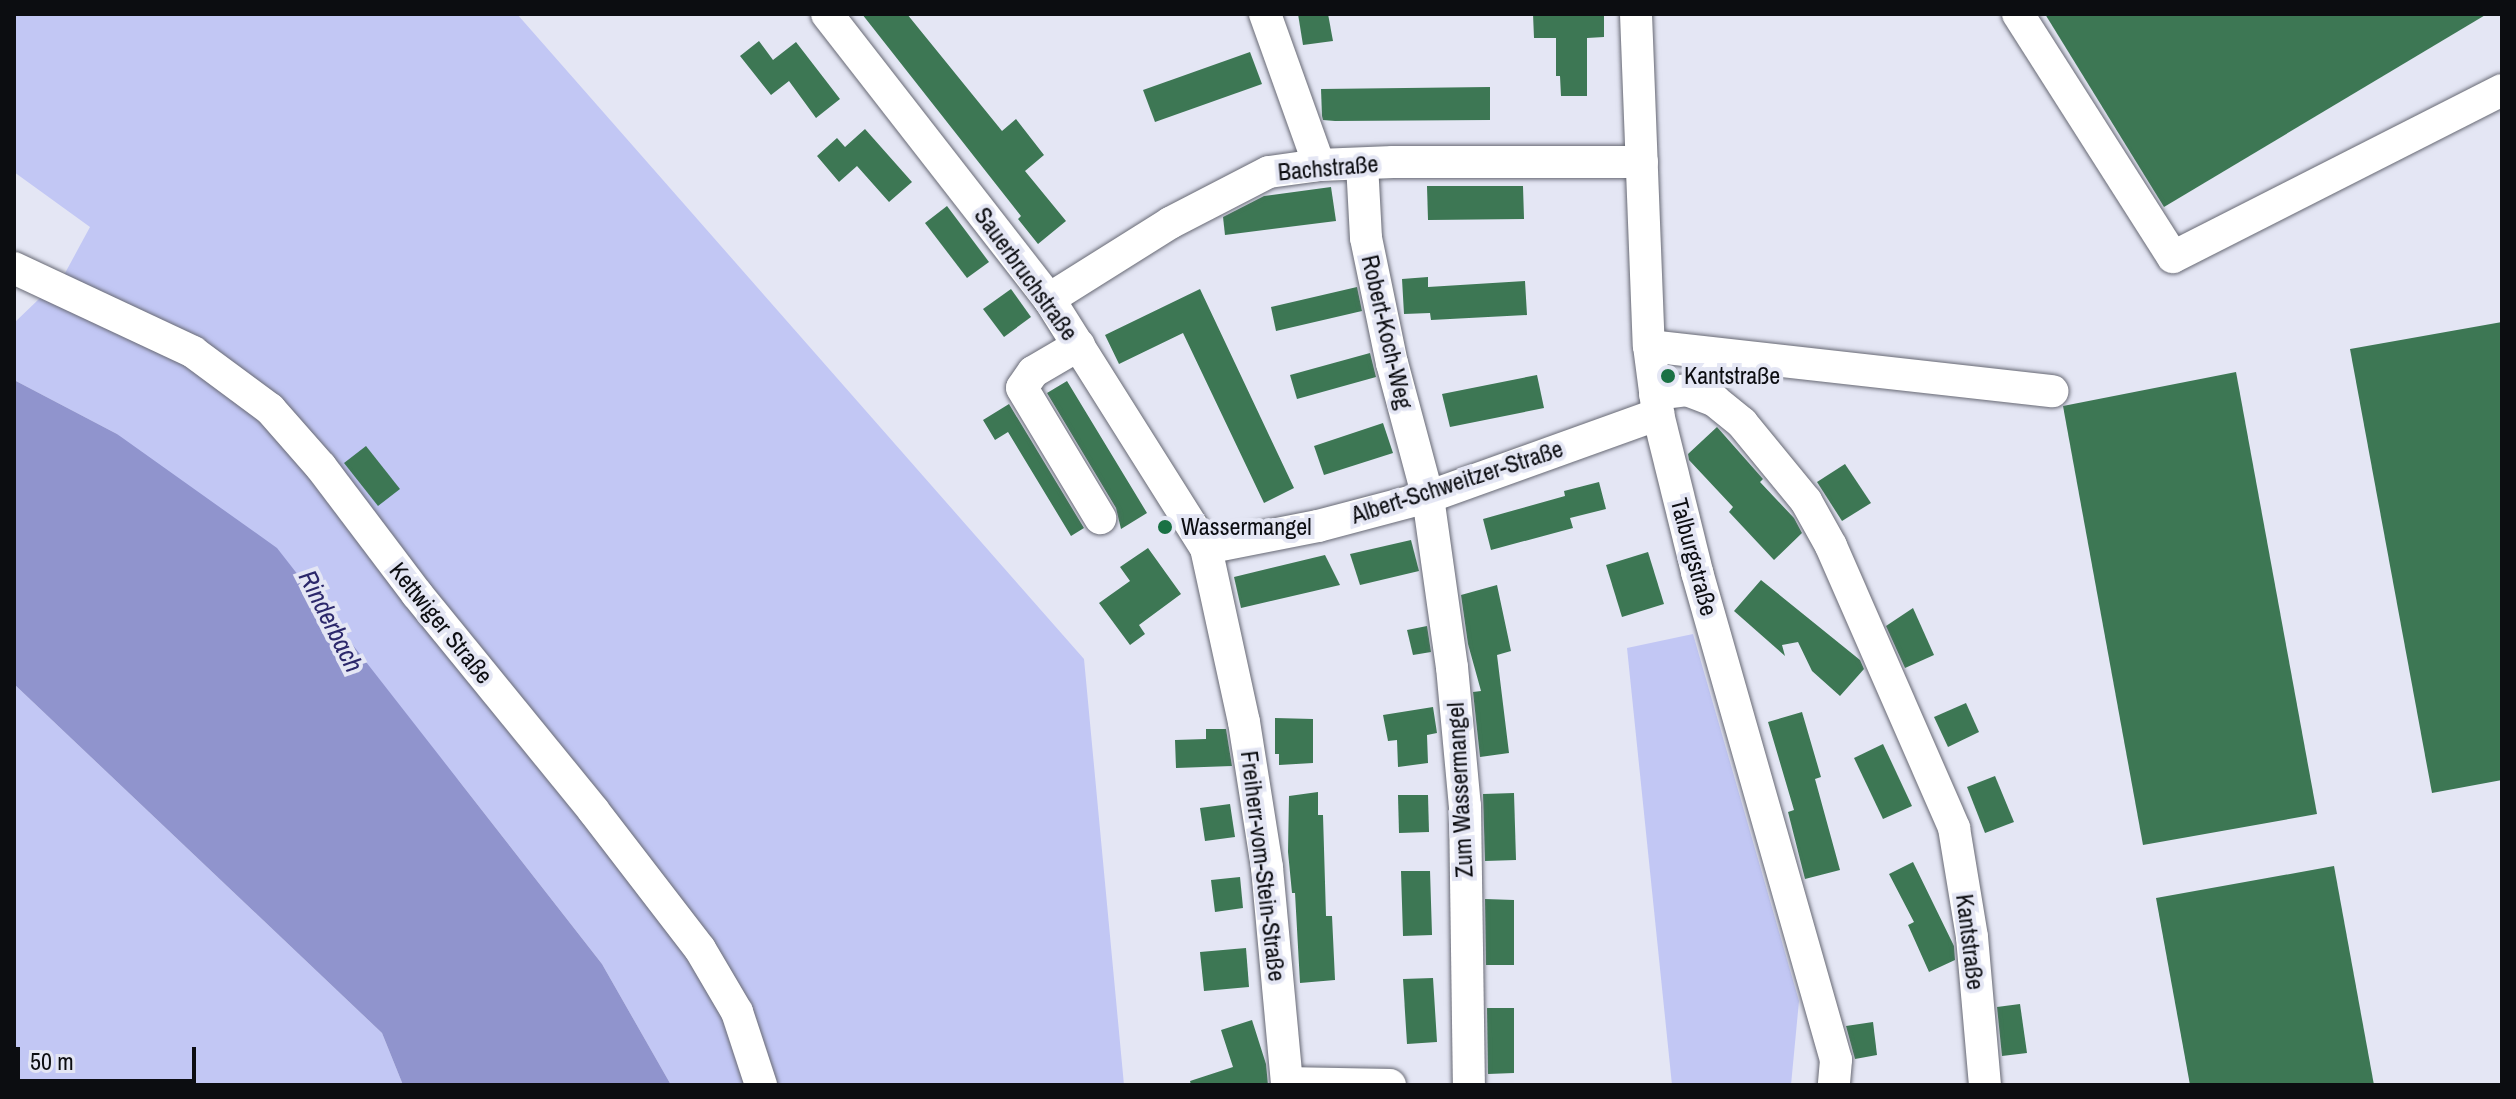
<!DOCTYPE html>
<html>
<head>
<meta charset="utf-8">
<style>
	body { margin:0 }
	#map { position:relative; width:2516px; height:1099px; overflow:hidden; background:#e4e6f4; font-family:"Archivo Narrow",sans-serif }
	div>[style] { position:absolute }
	.green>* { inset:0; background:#c2c7f4 }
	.water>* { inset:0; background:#9094cd }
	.building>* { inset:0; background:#3d7754 }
	.roads { filter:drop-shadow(0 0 2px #676974) drop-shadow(0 0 2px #676974) }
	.minor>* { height:32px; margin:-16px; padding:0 16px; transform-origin:16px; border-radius:16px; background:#fff }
	.dots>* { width:22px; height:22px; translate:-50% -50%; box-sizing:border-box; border:4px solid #e4e6f4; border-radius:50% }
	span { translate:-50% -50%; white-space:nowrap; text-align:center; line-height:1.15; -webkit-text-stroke:8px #e4e6f4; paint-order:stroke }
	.street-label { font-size:24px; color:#0c0d11 }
	.poi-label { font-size:24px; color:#0c0d11 }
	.left { translate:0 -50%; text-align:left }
	.water-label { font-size:26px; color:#2c286b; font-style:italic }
	.frame { position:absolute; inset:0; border:16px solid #0c0d11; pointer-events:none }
	.scale { position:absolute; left:16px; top:1047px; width:180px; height:36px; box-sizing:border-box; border:4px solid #0c0d11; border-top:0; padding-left:10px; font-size:24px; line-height:28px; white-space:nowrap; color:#0c0d11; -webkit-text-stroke:6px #e4e6f4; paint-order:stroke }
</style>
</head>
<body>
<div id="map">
	<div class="green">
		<i style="clip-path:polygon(14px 14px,517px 14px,1084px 659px,1124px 1085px,671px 1085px,602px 964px,459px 781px,117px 434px,14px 380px,14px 323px,64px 275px,90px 227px,14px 172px)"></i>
		<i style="clip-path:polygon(1693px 634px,1799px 1001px,1791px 1085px,1672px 1085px,1627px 648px)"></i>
		<i style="clip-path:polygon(14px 684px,382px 1033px,403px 1085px,14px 1085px)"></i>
	</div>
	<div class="water">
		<i style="clip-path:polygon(14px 380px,117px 434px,277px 548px,602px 964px,671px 1085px,403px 1085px,382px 1033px,14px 684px)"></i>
	</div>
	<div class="building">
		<i style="clip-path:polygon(862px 14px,907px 14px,1002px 131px,1016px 119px,1044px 155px,1025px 171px,1066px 221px,1038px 244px,1018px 219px,1021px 216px)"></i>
		<i style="clip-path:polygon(1298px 14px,1328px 14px,1333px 41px,1303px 45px)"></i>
		<i style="clip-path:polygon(1533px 14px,1604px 14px,1604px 37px,1587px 38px,1587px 96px,1561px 96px,1560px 76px,1556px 76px,1556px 38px,1534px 38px)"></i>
		<i style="clip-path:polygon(2045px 14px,2487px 14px,2164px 207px)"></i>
		<i style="clip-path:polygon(759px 41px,773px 60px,796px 42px,840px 99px,816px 118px,789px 81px,771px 95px,740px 56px)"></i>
		<i style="clip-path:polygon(1250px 52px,1262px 84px,1155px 122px,1143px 90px)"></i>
		<i style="clip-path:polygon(1490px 87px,1490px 120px,1335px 121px,1323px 120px,1322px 116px,1321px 89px)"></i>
		<i style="clip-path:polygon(865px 129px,912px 182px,889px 202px,857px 166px,839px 182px,817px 156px,837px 138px,845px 147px)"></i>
		<i style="clip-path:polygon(1427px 186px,1523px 186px,1524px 219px,1428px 220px)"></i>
		<i style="clip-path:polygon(1331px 187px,1336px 221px,1225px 235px,1223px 217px,1264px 196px)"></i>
		<i style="clip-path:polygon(947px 206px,989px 262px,967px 278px,925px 223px)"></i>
		<i style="clip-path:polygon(1428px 277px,1428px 287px,1525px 281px,1527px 315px,1431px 320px,1430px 313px,1404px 314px,1402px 279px)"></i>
		<i style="clip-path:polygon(1357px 287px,1362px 311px,1276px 331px,1271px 307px)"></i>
		<i style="clip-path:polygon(1011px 289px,1031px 317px,1004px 337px,983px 309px)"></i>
		<i style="clip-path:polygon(1200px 289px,1294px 488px,1264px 503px,1183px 333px,1119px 364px,1105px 335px)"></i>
		<i style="clip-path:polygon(2502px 322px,2502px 780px,2432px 793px,2350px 349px)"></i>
		<i style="clip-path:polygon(1370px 353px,1376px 377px,1297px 399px,1290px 375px)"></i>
		<i style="clip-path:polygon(2236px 372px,2317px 814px,2143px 845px,2063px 406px)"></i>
		<i style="clip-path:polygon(1537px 375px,1544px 408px,1450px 427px,1442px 394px)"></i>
		<i style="clip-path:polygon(1067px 381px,1147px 513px,1121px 529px,1116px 508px,1047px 393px)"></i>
		<i style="clip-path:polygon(1009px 404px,1084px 528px,1071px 536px,1008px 432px,995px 440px,983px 420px)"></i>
		<i style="clip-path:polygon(1383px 423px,1393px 453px,1324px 475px,1314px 446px)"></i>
		<i style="clip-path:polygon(1717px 427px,1763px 479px,1760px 482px,1794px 518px,1802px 533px,1774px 560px,1729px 512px,1733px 507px,1689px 460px,1688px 454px)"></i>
		<i style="clip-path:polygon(366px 446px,400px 489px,378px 506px,344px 463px)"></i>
		<i style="clip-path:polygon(1845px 464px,1871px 503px,1842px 521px,1817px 482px)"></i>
		<i style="clip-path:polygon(1599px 482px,1606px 509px,1570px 518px,1573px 528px,1491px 550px,1483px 519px,1565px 496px,1564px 491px)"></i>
		<i style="clip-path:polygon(1411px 540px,1419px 571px,1360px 585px,1350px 554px)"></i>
		<i style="clip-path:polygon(1148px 548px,1181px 594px,1139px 625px,1145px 634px,1130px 645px,1099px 603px,1130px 581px,1120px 567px)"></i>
		<i style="clip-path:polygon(1648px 552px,1664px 604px,1622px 617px,1606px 565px)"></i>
		<i style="clip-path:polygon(1325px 555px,1340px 585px,1241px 608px,1234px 577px)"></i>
		<i style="clip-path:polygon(1761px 580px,1860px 660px,1864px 669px,1840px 696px,1812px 671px,1798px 642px,1782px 645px,1785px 656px,1734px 611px)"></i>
		<i style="clip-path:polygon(1497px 585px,1511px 651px,1497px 655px,1509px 753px,1480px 757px,1473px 692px,1481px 691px,1468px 644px,1461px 595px)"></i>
		<i style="clip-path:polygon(1913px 608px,1934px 655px,1905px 668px,1886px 626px)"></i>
		<i style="clip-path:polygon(1427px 626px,1431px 652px,1413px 655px,1407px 630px)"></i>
		<i style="clip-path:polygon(1966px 703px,1979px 732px,1948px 747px,1934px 717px)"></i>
		<i style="clip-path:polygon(1433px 707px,1437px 733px,1427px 735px,1428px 763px,1398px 767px,1397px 740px,1388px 741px,1383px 715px)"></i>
		<i style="clip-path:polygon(1802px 712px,1821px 777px,1815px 779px,1840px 870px,1805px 879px,1788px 812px,1794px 810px,1768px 722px)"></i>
		<i style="clip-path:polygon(1275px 718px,1313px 719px,1313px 763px,1279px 765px,1279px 754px,1275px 754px)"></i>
		<i style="clip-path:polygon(1206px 729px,1226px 729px,1232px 766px,1176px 768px,1175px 740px,1206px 739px)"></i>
		<i style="clip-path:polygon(1883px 744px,1912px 806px,1883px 819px,1854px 758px)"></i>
		<i style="clip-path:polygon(1995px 776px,2014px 822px,1985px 833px,1967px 787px)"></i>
		<i style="clip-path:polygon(1318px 792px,1318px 815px,1323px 815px,1326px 916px,1332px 916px,1335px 980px,1300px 983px,1295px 893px,1292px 893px,1288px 852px,1289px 796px)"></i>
		<i style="clip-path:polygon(1514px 793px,1516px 860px,1485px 861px,1483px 794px)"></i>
		<i style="clip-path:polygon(1398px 795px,1428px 795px,1429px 832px,1399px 833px)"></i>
		<i style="clip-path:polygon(1230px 804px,1235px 837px,1205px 841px,1200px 808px)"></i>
		<i style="clip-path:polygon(1913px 862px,1954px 946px,1955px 960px,1929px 972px,1908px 925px,1914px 922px,1889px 874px)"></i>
		<i style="clip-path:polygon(2334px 866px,2374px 1085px,2190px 1085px,2156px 898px)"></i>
		<i style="clip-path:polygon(1401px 871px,1430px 871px,1432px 935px,1403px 936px)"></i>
		<i style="clip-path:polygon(1240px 877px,1243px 908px,1215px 912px,1211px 880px)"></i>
		<i style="clip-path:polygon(1485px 899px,1514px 900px,1514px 965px,1486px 965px)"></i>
		<i style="clip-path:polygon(1246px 948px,1249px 987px,1204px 991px,1200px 952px)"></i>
		<i style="clip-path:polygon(1433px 978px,1437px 1042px,1407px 1044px,1403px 979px)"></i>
		<i style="clip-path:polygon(2020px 1004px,2027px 1053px,2002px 1056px,1997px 1007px)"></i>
		<i style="clip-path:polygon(1487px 1008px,1514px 1008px,1514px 1073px,1488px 1074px)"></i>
		<i style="clip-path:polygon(1252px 1020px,1266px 1064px,1268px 1085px,1191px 1085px,1190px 1081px,1233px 1067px,1221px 1030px)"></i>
		<i style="clip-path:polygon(1873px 1022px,1877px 1055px,1855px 1059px,1846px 1026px)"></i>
	</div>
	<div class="roads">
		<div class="minor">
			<i style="left:827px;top:14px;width:361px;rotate:52.1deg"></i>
			<i style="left:1049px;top:299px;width:294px;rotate:57.8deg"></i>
			<i style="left:1206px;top:548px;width:178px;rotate:77.7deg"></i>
			<i style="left:1244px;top:722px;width:148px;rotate:81deg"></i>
			<i style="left:1267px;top:868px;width:216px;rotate:84.7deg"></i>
			<i style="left:1287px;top:1083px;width:103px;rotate:1.1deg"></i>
			<i style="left:1265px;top:14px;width:160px;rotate:70.3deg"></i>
			<i style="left:1636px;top:14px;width:332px;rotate:87.8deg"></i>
			<i style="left:1649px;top:346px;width:69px;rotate:82.5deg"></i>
			<i style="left:1658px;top:414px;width:163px;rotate:76.1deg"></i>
			<i style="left:1697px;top:572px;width:507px;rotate:74.1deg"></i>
			<i style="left:1836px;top:1060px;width:25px;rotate:95deg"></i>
			<i style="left:2018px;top:14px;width:288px;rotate:57.5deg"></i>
			<i style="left:2173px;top:257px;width:369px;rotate:-26.9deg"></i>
			<i style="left:1362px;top:164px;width:74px;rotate:86.9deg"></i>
			<i style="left:1366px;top:238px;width:128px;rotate:78.3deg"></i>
			<i style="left:1392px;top:363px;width:139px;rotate:75deg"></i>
			<i style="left:1428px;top:497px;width:172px;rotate:82deg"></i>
			<i style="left:1452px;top:667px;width:140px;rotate:84.7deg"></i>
			<i style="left:1465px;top:806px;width:279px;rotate:89.2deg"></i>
			<i style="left:14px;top:268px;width:198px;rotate:25.1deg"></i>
			<i style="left:193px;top:352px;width:96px;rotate:36.5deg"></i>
			<i style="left:270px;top:409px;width:77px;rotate:48.7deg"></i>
			<i style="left:321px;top:467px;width:159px;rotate:52.9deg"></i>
			<i style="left:417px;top:594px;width:279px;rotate:50.8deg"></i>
			<i style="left:593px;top:810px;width:175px;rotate:52.4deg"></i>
			<i style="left:700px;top:949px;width:73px;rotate:59.6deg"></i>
			<i style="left:737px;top:1012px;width:77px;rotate:71.8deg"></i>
			<i style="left:1049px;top:299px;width:143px;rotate:-32.1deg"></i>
			<i style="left:1170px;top:223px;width:111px;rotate:-27.3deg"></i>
			<i style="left:1269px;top:172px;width:50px;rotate:-8deg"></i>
			<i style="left:1319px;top:165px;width:74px;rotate:-2.3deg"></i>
			<i style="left:1393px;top:162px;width:249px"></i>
			<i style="left:1079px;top:345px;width:53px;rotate:149.6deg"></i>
			<i style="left:1033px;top:372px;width:19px;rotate:125deg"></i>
			<i style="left:1022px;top:388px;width:152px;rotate:59deg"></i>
			<i style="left:1649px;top:346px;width:406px;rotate:6.4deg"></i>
			<i style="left:1655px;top:394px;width:32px;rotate:-7deg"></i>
			<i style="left:1687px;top:390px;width:30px;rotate:21deg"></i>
			<i style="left:1715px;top:401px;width:35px;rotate:39deg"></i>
			<i style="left:1742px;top:423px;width:101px;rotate:50.6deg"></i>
			<i style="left:1806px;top:501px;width:51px;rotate:60.9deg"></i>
			<i style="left:1831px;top:546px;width:308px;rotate:66.4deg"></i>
			<i style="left:1954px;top:828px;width:110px;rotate:80.6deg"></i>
			<i style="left:1972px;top:937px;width:149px;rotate:85deg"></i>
			<i style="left:1206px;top:548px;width:114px;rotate:-11.1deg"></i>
			<i style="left:1318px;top:526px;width:114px;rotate:-14.8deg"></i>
			<i style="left:1428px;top:497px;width:245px;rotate:-19.8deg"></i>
		</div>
	</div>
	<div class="dots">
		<i style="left:1668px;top:376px;background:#1a7144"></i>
		<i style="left:1165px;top:527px;background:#1a7144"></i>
	</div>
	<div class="street-label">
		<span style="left:1328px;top:168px;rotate:-5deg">Bachstraße</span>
		<span style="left:1026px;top:274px;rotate:54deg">Sauerbruchstraße</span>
		<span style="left:1387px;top:332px;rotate:77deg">Robert-Koch-Weg</span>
		<span style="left:1457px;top:482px;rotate:-18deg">Albert-Schweitzer-Straße</span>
		<span style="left:1694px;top:557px;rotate:75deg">Talburgstraße</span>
		<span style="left:441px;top:623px;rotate:51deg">Kettwiger Straße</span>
		<span style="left:1460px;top:790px;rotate:-93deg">Zum Wassermangel</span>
		<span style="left:1263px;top:866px;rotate:83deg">Freiherr-vom-Stein-Straße</span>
		<span style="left:1970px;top:942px;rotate:83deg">Kantstraße</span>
	</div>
	<div class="poi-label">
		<span class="left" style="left:1684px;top:376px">Kantstraße</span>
		<span class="left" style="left:1181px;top:527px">Wassermangel</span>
	</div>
	<div class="water-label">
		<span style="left:331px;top:621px;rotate:63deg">Rinderbach</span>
	</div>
	<div class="frame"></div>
	<div class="scale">50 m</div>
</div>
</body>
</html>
